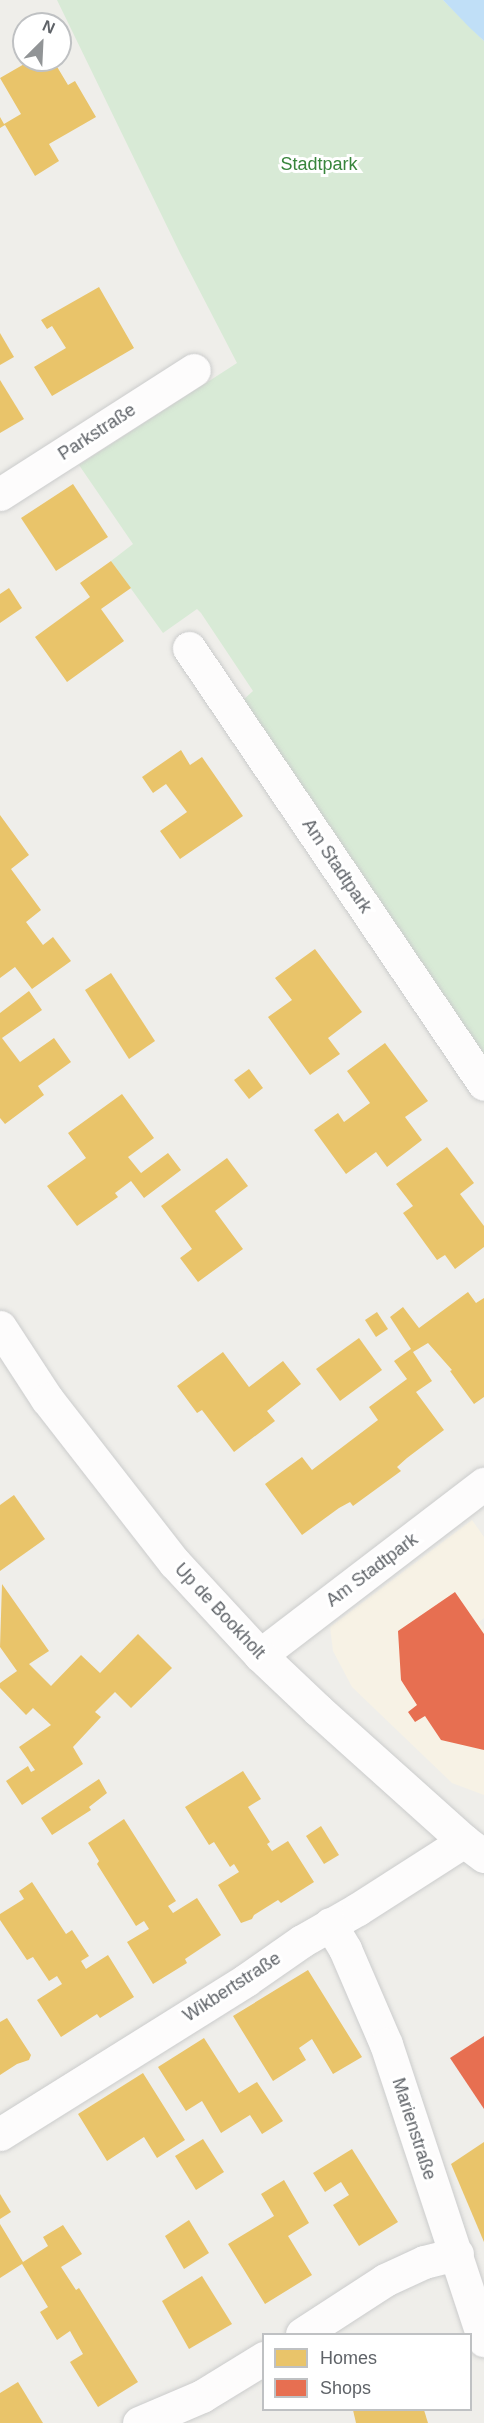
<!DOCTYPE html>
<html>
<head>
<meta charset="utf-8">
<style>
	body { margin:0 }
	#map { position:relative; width:484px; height:2423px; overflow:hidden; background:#efeeea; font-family:Helvetica,sans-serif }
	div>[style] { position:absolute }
	.commercial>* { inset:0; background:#f7f2e5 }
	.green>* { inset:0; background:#d8ead6 }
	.water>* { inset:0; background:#c0dff7 }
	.homes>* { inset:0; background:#e9c46a }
	.shops>* { inset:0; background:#e76f51 }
	.roads { filter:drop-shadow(0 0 2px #cbcccc) drop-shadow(0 0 2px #cbcccc) }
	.street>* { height:33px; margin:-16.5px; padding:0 16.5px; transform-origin:16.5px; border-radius:16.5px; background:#fdfcfc }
	.secondary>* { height:33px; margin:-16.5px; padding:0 16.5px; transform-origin:16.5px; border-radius:16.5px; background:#fdfcfc }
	span { translate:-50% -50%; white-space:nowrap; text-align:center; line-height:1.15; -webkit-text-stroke:6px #fff; paint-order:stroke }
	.park-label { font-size:18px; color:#38853c }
	.street-label { font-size:18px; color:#5f6368 }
	.legend { position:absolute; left:262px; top:2333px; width:210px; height:78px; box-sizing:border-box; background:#fff; border:2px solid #bfc1c3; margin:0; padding:8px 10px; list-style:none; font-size:18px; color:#5f6368 }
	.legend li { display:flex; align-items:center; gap:12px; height:30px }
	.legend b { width:30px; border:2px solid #bfc1c3 }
	.north { position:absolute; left:12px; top:12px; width:60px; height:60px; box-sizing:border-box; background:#fff; border:2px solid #bfc1c3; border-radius:50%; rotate:24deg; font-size:16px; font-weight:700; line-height:24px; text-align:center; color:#5f6368 }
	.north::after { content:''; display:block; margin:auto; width:21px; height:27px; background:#919496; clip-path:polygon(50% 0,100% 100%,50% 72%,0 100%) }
</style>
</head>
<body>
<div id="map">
	<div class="commercial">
		<i style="clip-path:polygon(472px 1520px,484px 1537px,484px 1618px,479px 1622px,484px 1630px,484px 1795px,452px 1783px,352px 1687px,333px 1651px,330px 1627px)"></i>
	</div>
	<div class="green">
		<i style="clip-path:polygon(57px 0,443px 0,484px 41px,484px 1056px,243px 700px,253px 691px,201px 613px,197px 609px,163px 633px,111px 561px,133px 544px,79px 465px,237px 363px,180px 253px)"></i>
	</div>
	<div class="water">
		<i style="clip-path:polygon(443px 0,484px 0,484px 41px,469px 27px)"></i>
	</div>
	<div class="homes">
		<i style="clip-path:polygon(37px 60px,53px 60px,68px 85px,75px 81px,96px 117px,49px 144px,59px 161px,35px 176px,5px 125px,0 128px,0 117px,4px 124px,21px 114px,0 78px,26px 63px,28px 65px)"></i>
		<i style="clip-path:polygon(99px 287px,134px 348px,52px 396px,34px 367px,66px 348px,52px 326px,47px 329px,41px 320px)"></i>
		<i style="clip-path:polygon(0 333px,14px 357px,0 365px)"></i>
		<i style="clip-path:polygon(0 380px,24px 419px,0 433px)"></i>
		<i style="clip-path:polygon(73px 484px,108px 537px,56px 571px,21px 518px)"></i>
		<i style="clip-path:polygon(111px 561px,131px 588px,101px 609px,124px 641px,67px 682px,35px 637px,90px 597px,80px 583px)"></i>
		<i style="clip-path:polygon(9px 588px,22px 608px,0 623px,0 594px)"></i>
		<i style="clip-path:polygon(181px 750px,190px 765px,202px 757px,243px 816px,180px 859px,160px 831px,187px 812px,166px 784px,153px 793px,142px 777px)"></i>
		<i style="clip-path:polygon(0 815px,29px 855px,11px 869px,41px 910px,26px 922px,43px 945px,53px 937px,71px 961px,32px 989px,15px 967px,0 978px)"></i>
		<i style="clip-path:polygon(315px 949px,362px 1012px,328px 1038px,340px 1054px,310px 1075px,268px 1017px,292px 1000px,275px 978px)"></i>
		<i style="clip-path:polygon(111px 973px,155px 1041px,129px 1059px,85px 990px)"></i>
		<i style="clip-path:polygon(29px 991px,42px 1010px,2px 1038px,20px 1062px,54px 1038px,71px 1062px,38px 1086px,44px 1095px,5px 1124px,0 1118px,0 1013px)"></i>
		<i style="clip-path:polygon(385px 1043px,428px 1101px,405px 1117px,422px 1140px,387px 1167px,376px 1152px,346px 1174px,314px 1130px,338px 1113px,344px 1122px,370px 1103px,347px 1071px)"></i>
		<i style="clip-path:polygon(249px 1069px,263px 1088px,249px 1099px,234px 1080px)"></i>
		<i style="clip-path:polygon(122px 1094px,154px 1138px,128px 1157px,141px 1173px,168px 1153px,181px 1170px,144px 1198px,131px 1181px,115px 1193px,118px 1197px,77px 1226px,47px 1186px,86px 1158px,68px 1133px)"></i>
		<i style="clip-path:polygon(447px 1147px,474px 1183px,460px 1194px,484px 1226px,484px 1247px,455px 1269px,445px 1255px,437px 1260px,403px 1213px,413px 1206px,396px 1184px)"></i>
		<i style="clip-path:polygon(227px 1158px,248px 1186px,215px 1211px,243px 1249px,198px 1282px,180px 1258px,192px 1249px,161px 1206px)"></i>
		<i style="clip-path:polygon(468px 1292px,476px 1303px,484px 1298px,484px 1397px,474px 1404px,450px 1371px,452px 1370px,428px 1343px,413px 1352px,432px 1381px,416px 1392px,444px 1430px,407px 1458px,397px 1467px,401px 1471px,353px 1506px,350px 1502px,339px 1508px,302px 1535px,265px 1484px,302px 1457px,312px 1470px,378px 1420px,369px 1407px,407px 1379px,394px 1361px,411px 1349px,390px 1317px,403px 1307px,419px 1328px)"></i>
		<i style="clip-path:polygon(377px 1312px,388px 1329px,376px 1337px,365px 1320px)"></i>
		<i style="clip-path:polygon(359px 1338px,382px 1370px,340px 1401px,316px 1369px)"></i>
		<i style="clip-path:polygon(223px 1352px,249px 1387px,283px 1361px,301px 1384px,267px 1411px,275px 1421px,234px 1452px,202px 1410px,197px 1413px,177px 1386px)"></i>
		<i style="clip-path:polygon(14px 1495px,45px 1539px,0 1571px,0 1505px)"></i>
		<i style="clip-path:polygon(2px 1584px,49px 1651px,29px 1664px,51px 1686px,81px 1655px,100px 1673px,138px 1634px,172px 1668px,131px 1708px,115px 1692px,95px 1712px,101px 1717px,73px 1747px,83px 1764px,22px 1805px,6px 1781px,28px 1766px,31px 1772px,35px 1770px,19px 1747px,51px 1725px,33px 1708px,26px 1715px,0 1688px,0 1683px,17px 1671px,0 1647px)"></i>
		<i style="clip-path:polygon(243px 1771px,261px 1799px,248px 1807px,270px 1842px,267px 1844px,272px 1851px,288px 1841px,314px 1882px,281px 1903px,278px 1900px,254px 1915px,252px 1919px,241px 1923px,218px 1885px,239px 1872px,234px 1864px,230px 1867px,214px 1842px,209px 1845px,185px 1807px)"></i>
		<i style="clip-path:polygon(99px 1779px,107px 1793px,89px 1807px,91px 1810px,52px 1835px,41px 1818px)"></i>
		<i style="clip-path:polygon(124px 1819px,176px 1901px,168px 1906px,173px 1913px,197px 1898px,221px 1935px,185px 1959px,187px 1963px,153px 1984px,127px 1942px,149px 1929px,144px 1921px,136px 1926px,97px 1864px,99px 1861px,88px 1843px)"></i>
		<i style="clip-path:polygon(321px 1826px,339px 1855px,324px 1864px,306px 1836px)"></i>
		<i style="clip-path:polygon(32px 1882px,66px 1934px,72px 1930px,89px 1956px,81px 1961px,86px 1969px,108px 1955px,134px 1997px,100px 2018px,97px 2014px,61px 2037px,37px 2000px,62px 1984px,57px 1976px,49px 1981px,33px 1957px,27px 1960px,0 1920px,0 1914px,24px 1899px,19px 1891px)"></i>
		<i style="clip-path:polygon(308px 1970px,362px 2057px,333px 2074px,312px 2039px,299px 2048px,306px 2060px,273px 2081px,233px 2016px)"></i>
		<i style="clip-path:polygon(7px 2018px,31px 2055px,29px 2060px,17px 2064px,0 2075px,0 2022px)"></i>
		<i style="clip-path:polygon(204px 2038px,239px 2093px,257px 2082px,283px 2121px,262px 2134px,250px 2115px,221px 2133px,202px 2101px,186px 2111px,158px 2067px)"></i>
		<i style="clip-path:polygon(143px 2073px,185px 2140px,157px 2158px,144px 2137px,107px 2161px,78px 2114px)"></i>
		<i style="clip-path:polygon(203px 2139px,224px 2172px,196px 2190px,175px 2156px)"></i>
		<i style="clip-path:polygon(484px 2142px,484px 2242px,451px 2164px)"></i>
		<i style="clip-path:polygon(352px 2149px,398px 2222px,359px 2246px,333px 2205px,349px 2195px,341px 2182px,325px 2192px,313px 2173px)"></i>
		<i style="clip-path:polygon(284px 2180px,309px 2223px,288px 2236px,312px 2275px,265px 2304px,228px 2244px,274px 2216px,261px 2194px)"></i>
		<i style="clip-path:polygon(0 2194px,11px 2212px,0 2219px)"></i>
		<i style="clip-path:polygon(189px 2220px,209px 2253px,184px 2269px,165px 2236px)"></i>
		<i style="clip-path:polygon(0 2224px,23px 2262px,48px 2246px,43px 2237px,63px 2225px,82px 2254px,61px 2267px,76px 2290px,79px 2288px,138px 2382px,98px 2407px,70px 2362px,83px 2354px,70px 2331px,57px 2340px,40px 2312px,48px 2307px,22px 2264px,0 2278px)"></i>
		<i style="clip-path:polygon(202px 2276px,232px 2324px,189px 2349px,162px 2301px)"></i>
		<i style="clip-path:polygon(18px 2382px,43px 2423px,0 2423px,0 2393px)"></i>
		<i style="clip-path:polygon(353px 2410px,424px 2410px,428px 2423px,356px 2423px)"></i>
	</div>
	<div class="shops">
		<i style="clip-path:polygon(455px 1592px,484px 1634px,484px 1750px,441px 1740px,425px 1716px,415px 1722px,408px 1712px,417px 1705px,401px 1680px,398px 1631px)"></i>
		<i style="clip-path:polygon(484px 2036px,484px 2109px,450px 2058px)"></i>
	</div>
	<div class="roads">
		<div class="street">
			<i style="left:0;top:494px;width:230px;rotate:-32.6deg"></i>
			<i style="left:189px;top:648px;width:526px;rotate:55.92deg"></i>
			<i style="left:260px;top:1655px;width:282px;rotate:-37.4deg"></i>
			<i style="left:330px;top:1924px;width:29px;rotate:59deg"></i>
			<i style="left:345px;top:1949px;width:103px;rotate:66.7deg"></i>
			<i style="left:386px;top:2044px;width:312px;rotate:71.7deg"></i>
			<i style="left:0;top:2134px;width:290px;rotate:-32deg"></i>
			<i style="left:246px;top:1980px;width:68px;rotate:-34.9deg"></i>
			<i style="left:302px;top:1941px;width:64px;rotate:-29.7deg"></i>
			<i style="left:358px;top:1909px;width:126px;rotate:-32.7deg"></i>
			<i style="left:302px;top:2334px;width:99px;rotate:-33deg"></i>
			<i style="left:385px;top:2280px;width:43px;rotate:-24.8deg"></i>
			<i style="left:424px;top:2262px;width:34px;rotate:-14deg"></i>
			<i style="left:139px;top:2423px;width:69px;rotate:-23.2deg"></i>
			<i style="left:202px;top:2396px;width:73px;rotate:-31.5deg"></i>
		</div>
		<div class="secondary">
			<i style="left:0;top:1327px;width:86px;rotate:56.9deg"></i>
			<i style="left:47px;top:1399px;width:207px;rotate:52.1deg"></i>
			<i style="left:174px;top:1562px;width:127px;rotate:47.2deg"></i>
			<i style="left:260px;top:1655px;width:80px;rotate:43.5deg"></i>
			<i style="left:318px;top:1710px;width:196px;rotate:41.9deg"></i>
			<i style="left:464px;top:1841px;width:25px;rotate:37deg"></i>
		</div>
	</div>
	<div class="park-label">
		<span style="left:319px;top:164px">Stadtpark</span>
	</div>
	<div class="street-label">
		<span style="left:97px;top:432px;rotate:-33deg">Parkstraße</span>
		<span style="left:337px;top:866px;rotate:56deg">Am Stadtpark</span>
		<span style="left:372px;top:1570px;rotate:-37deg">Am Stadtpark</span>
		<span style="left:220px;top:1611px;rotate:47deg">Up de Bookholt</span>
		<span style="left:232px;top:1987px;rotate:-33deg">Wikbertstraße</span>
		<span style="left:414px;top:2129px;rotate:72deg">Marienstraße</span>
	</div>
	<ul class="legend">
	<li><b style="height:16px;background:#e9c46a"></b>Homes</li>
	<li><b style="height:16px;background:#e76f51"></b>Shops</li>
	</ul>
	<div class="north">N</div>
</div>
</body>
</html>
